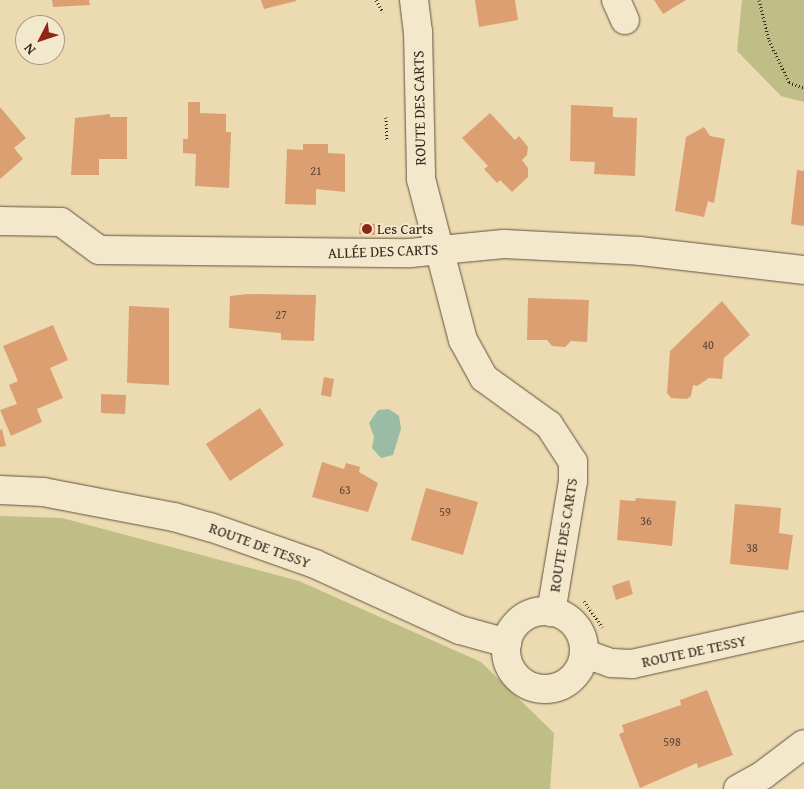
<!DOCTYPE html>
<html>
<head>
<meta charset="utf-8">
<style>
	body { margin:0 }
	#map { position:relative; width:804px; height:789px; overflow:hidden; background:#ecdbb0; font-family:"Gentium Book Plus",serif }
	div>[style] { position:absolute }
	.green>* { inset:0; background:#bfbe86 }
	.water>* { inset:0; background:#9abca5 }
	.building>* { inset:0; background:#db9f72 }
	.path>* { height:3px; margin-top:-1.5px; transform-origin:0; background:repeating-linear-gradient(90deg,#34251d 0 1px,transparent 0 3.5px) }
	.roads { filter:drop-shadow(0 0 1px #625242) drop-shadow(0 0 1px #625242) }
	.minor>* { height:28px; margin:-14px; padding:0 14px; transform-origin:14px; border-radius:14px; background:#f3e8cc }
	.minor>.ring { margin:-14px; padding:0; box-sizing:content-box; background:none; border:28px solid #f3e8cc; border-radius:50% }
	.dots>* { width:14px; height:14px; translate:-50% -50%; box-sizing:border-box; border:2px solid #f3e8cc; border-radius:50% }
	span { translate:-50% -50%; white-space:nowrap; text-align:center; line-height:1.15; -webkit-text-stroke:4px #f3e8cc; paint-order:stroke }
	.number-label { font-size:12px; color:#5e4432 }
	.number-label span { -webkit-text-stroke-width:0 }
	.street-label { font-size:15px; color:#34251d }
	.poi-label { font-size:15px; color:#34251d }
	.left { translate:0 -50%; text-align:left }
	.north { position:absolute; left:15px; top:15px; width:50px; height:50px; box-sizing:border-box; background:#f3e8cc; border:1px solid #a79a86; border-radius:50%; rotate:229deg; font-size:14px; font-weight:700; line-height:20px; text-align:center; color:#34251d }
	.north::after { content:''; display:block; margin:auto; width:18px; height:22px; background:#8f2418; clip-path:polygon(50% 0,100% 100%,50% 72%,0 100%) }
</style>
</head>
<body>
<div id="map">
	<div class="green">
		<i style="clip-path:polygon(742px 0,804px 0,804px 102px,781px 96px,737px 51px)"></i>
		<i style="clip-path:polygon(0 516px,62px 518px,299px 581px,481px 662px,554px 733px,550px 789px,0 789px)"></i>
	</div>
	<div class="water">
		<i style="clip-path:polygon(389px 409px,399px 416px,401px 429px,393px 455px,381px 458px,372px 448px,374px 437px,369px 423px,378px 410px)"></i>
	</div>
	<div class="building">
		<i style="clip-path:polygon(52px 0,89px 0,90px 5px,53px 7px)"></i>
		<i style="clip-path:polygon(261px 0,296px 0,296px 1px,264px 9px)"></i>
		<i style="clip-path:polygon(475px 0,515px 0,518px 20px,479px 27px)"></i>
		<i style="clip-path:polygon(654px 0,686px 0,663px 14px)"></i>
		<i style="clip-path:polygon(188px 102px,200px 102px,200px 113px,226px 114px,226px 132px,231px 132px,229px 188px,195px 186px,196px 154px,183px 153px,183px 139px,188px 139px)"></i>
		<i style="clip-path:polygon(571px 105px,613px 107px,613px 117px,637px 118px,635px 176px,594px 174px,595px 162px,570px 161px)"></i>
		<i style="clip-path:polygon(0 107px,26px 138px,14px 148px,23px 159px,0 179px)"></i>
		<i style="clip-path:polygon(490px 113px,515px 140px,519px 136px,528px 147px,527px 155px,522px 160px,528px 168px,528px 177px,512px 192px,500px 180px,497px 183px,484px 169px,488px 166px,462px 138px)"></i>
		<i style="clip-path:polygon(110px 114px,110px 117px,127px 117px,127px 159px,99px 159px,99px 175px,71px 175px,75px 118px)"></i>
		<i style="clip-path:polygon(704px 127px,710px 136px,725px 139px,714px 203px,708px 201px,704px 217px,675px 211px,686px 137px)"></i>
		<i style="clip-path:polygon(303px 144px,328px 144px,328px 153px,345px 154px,345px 192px,316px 189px,316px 205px,285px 204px,287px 149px,303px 150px)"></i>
		<i style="clip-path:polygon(797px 170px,804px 171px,804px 226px,791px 224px)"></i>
		<i style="clip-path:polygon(360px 223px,375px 224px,375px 235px,359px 234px)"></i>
		<i style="clip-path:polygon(247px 294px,316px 295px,314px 341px,281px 340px,281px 333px,229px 328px,230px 296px)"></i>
		<i style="clip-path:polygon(528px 298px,589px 300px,587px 342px,571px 341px,565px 347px,552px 346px,547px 340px,527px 340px)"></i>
		<i style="clip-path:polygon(722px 301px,750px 335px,724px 358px,722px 379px,709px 378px,697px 386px,693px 385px,691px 396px,687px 399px,671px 398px,667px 393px,670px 351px)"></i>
		<i style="clip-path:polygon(129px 306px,169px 308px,169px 385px,127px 383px)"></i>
		<i style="clip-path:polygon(53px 325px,68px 360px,50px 368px,63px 398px,37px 409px,42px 422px,11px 436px,0 410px,17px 404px,9px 385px,18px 381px,3px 346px)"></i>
		<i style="clip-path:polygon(324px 377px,334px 379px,331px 397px,321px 395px)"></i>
		<i style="clip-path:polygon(101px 394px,126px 395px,125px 414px,101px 413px)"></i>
		<i style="clip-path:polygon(260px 408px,284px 445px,230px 481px,206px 444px)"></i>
		<i style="clip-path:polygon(2px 429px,6px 446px,0 447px,0 430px)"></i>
		<i style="clip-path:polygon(322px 462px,344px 469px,346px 463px,360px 467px,359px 472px,378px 483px,368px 512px,312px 497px)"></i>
		<i style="clip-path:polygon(426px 488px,478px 502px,463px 555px,411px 540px)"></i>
		<i style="clip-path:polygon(636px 498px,676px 501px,672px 546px,617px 540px,620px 500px,635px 501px)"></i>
		<i style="clip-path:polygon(735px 504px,781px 508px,779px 533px,793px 535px,788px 570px,730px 564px)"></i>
		<i style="clip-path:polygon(629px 580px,633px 594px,616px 600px,612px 586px)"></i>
		<i style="clip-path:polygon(707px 690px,733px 755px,698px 768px,697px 763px,640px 788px,619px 734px,624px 732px,622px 725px,681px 705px,680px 700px)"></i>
	</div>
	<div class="path">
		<i style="left:376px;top:0;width:14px;rotate:60deg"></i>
		<i style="left:759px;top:0;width:41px;rotate:76deg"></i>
		<i style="left:769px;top:40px;width:47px;rotate:64.5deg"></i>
		<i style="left:789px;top:82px;width:16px;rotate:22deg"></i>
		<i style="left:386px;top:117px;width:24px;rotate:88deg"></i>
		<i style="left:584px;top:601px;width:32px;rotate:55deg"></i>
	</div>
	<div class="roads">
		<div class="minor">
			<i style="left:414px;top:0;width:31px;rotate:83deg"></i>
			<i style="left:418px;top:31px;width:148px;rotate:88.8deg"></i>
			<i style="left:421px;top:179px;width:166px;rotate:75.4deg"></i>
			<i style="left:463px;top:340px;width:43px;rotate:61.1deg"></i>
			<i style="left:484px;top:378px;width:80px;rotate:35.9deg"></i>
			<i style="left:549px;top:425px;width:44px;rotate:57deg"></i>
			<i style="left:573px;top:462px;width:19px;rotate:90deg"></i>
			<i style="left:573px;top:481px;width:133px;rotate:99.5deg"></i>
			<i style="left:616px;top:0;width:22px;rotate:66deg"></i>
			<i style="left:0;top:221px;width:61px;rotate:0.9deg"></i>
			<i style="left:61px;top:222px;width:47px;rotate:36.4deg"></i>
			<i style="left:99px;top:250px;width:311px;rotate:0.6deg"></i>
			<i style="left:410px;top:253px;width:94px;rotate:-5.5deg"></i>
			<i style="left:504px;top:244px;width:136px;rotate:2.9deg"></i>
			<i style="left:640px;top:251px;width:165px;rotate:6.6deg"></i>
			<i style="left:0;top:490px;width:43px;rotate:2.7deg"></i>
			<i style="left:43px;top:492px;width:133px;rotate:10.8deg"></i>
			<i style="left:174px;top:517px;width:37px;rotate:16deg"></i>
			<i style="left:210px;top:527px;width:111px;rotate:19.4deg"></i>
			<i style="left:315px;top:564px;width:159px;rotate:24.5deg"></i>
			<i style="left:460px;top:630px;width:49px;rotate:15.5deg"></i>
			<i class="ring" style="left:506px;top:611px;width:50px;height:50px"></i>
			<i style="left:585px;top:654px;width:28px;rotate:19deg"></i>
			<i style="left:611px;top:663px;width:21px;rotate:3deg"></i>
			<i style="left:632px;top:664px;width:176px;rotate:-12.5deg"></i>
			<i style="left:738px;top:789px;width:29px;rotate:-29deg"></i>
			<i style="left:763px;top:775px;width:51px;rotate:-37.1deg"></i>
		</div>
	</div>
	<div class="dots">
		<i style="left:367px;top:229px;background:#8f2418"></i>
	</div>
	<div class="number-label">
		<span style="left:316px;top:171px">21</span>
		<span style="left:281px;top:315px">27</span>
		<span style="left:708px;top:345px">40</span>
		<span style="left:345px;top:490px">63</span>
		<span style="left:445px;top:512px">59</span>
		<span style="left:646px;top:521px">36</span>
		<span style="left:752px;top:548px">38</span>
		<span style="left:672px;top:742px">598</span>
	</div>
	<div class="street-label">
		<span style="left:419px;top:108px;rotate:-91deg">ROUTE DES CARTS</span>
		<span style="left:383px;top:251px;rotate:-2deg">ALLÉE DES CARTS</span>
		<span style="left:563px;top:535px;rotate:-81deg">ROUTE DES CARTS</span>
		<span style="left:260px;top:545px;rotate:20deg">ROUTE DE TESSY</span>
		<span style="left:694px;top:651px;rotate:-12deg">ROUTE DE TESSY</span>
	</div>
	<div class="poi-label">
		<span class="left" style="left:377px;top:229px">Les Carts</span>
	</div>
	<div class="north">N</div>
</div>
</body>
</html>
